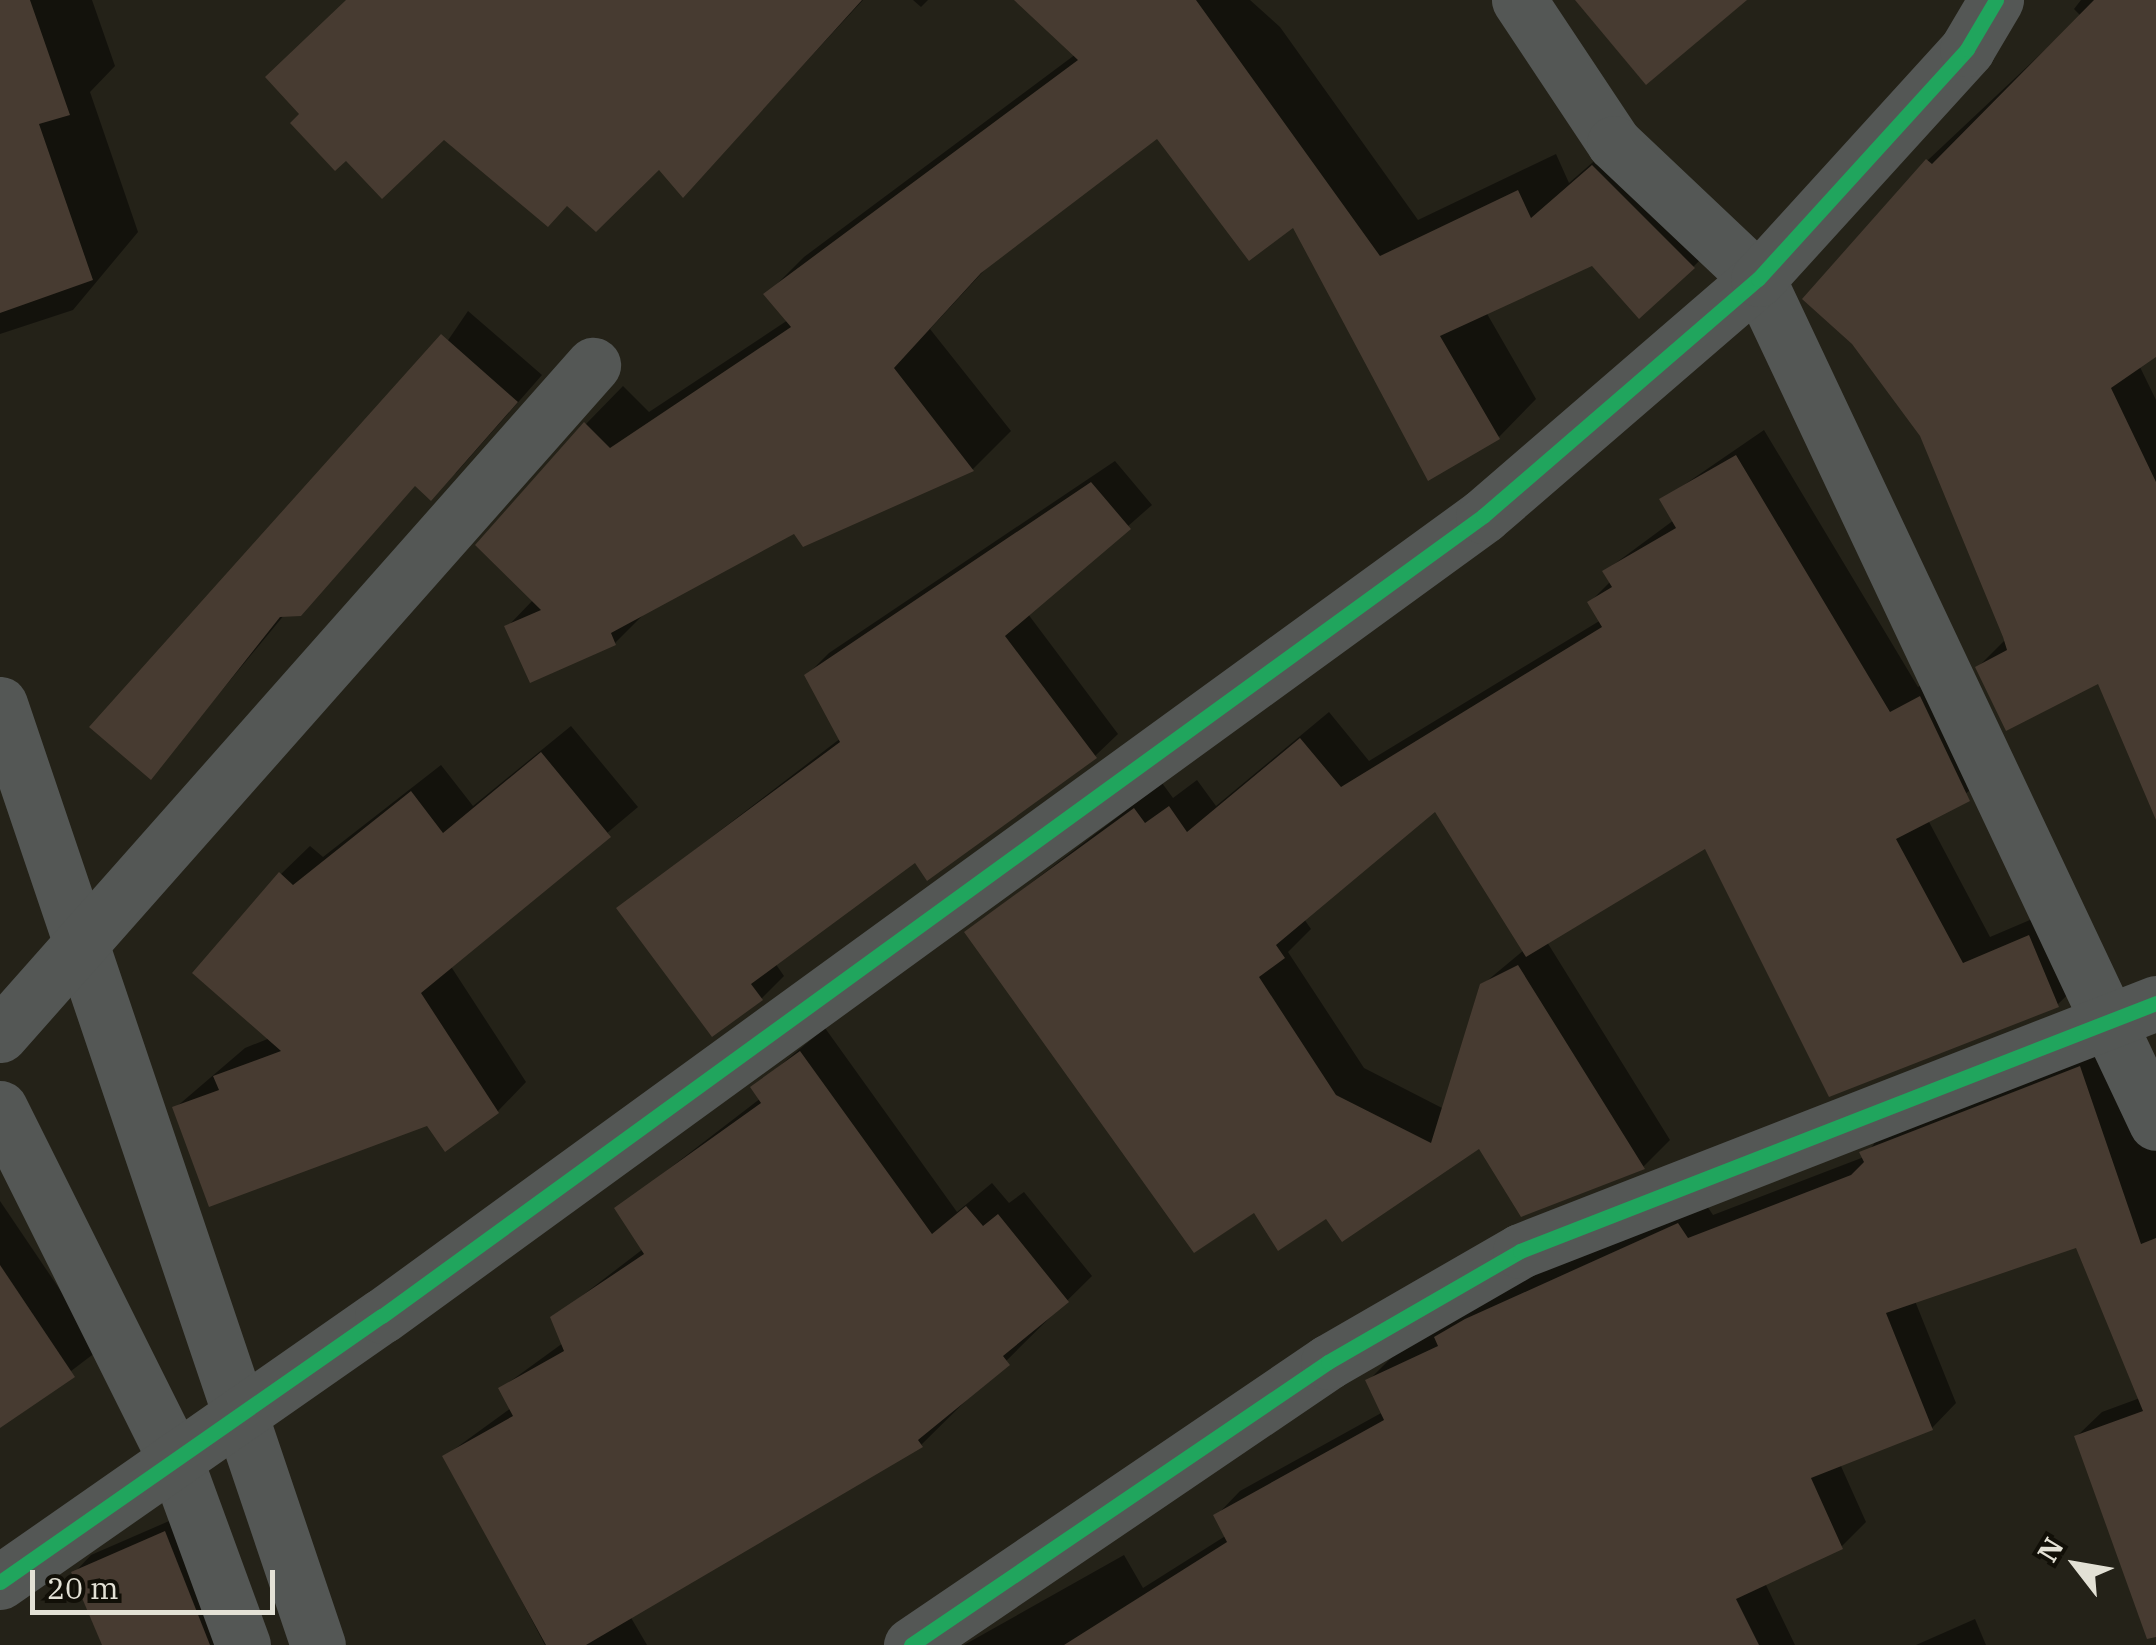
<!DOCTYPE html>
<html>
<head>
<meta charset="utf-8">
<style>
	body { margin:0 }
	#map { position:relative; width:2156px; height:1645px; overflow:hidden; background:#242218; font-family:"IBM Plex Serif",serif }
	div>[style] { position:absolute }
	.shadow>* { inset:0; background:#0007 }
	.building>* { inset:0; background:#473b31 }
	.minor>* { height:55px; margin:-27.5px; padding:0 27.5px; transform-origin:27.5px; border-radius:27.5px; background:#545755 }
	.cycleway>* { height:15px; margin:-7.5px; padding:0 7.5px; transform-origin:7.5px; border-radius:7.5px; background:#20a55d }
	span { translate:-50% -50%; white-space:nowrap; text-align:center; line-height:1.15; -webkit-text-stroke:10px #110f07; paint-order:stroke }
	.north { position:absolute; left:2026px; top:1515px; width:100px; height:100px; -webkit-text-stroke:8px #110f07; paint-order:stroke; rotate:301deg; font-size:28px; font-weight:700; line-height:40px; text-align:center; color:#e3e1d5 }
	.north::after { content:''; display:block; margin:auto; width:35px; height:45px; background:#e3e1d5; clip-path:polygon(50% 0,100% 100%,50% 72%,0 100%) }
	.scale { position:absolute; left:30px; top:1570px; width:245px; height:45px; box-sizing:border-box; border:5px solid #e3e1d5; border-top:0; padding-left:12px; font-size:30px; line-height:35px; white-space:nowrap; color:#e3e1d5; -webkit-text-stroke:8px #110f07; paint-order:stroke }
</style>
</head>
<body>
<div id="map">
	<div class="shadow">
		<i style="clip-path:polygon(13px 0,92px 0,115px 66px,90px 92px,138px 232px,73px 310px,0 334px,0 4px)"></i>
		<i style="clip-path:polygon(346px 0,863px 0,683px 195px,659px 166px,568px 204px,444px 137px)"></i>
		<i style="clip-path:polygon(913px 0,928px 0,921px 7px)"></i>
		<i style="clip-path:polygon(1018px 0,1250px 0,1280px 27px,1418px 220px,1556px 154px,1569px 183px,1631px 129px,1731px 229px,1693px 267px,1592px 263px,1486px 312px,1536px 399px,1499px 437px,1294px 224px,1157px 136px,991px 263px,930px 329px,1011px 431px,973px 469px,804px 544px,795px 531px,648px 610px,615px 643px,507px 627px,534px 599px,586px 424px,623px 386px,649px 412px,788px 320px,767px 294px,804px 257px,1076px 54px)"></i>
		<i style="clip-path:polygon(2081px 0,2156px 0,2156px 354px,2139px 365px,2156px 400px,2156px 813px,2099px 681px,1978px 667px,2006px 639px,1923px 435px,1854px 343px,1806px 299px,1928px 160px,2081px 16px,2074px 9px)"></i>
		<i style="clip-path:polygon(468px 311px,542px 375px,456px 473px,416px 484px,300px 614px,285px 614px,151px 776px)"></i>
		<i style="clip-path:polygon(evenodd,1764px 430px,1918px 687px,1948px 670px,1996px 772px,1928px 820px,1990px 937px,2056px 909px,2085px 978px,2057px 1005px,1831px 1094px,1706px 845px,1547px 942px,1670px 1140px,1643px 1167px,1479px 1146px,1326px 1215px,1254px 1209px,967px 932px,1162px 783px,1173px 798px,1197px 780px,1216px 806px,1329px 712px,1369px 761px,1601px 620px,1590px 602px,1611px 581px,1605px 571px,1674px 520px,1662px 500px,1764px 430px,1436px 808px,1524px 950px,1482px 985px,1444px 1109px,1364px 1068px,1288px 952px,1311px 929px,1304px 919px,1436px 808px)"></i>
		<i style="clip-path:polygon(1115px 461px,1152px 505px,1028px 614px,1118px 734px,1095px 756px,915px 860px,775px 963px,784px 976px,761px 999px,619px 908px,841px 738px,807px 675px,829px 653px)"></i>
		<i style="clip-path:polygon(571px 726px,638px 807px,450px 965px,526px 1082px,498px 1111px,446px 1148px,428px 1123px,175px 1108px,245px 1048px,270px 1038px,281px 874px,310px 846px,323px 857px,441px 765px,473px 806px)"></i>
		<i style="clip-path:polygon(825px 1028px,957px 1212px,992px 1183px,1009px 1203px,1024px 1192px,1092px 1276px,921px 1445px,630px 1616px,647px 1645px,545px 1645px,445px 1456px,511px 1408px,501px 1388px,563px 1343px,553px 1318px,643px 1249px,618px 1208px,761px 1098px,753px 1088px)"></i>
		<i style="clip-path:polygon(2107px 1042px,2156px 1113px,2156px 1576px,2077px 1436px,2102px 1412px,2140px 1398px,2078px 1245px,1915px 1301px,1956px 1403px,1932px 1428px,1840px 1464px,1866px 1522px,1841px 1547px,1765px 1583px,1795px 1645px,964px 1645px,1124px 1555px,1143px 1588px,1227px 1535px,1216px 1516px,1240px 1491px,1383px 1412px,1368px 1381px,1393px 1356px,1582px 1247px,1703px 1200px,1713px 1215px,1864px 1157px,1886px 1128px)"></i>
		<i style="clip-path:polygon(0 1201px,100px 1349px,0 1425px)"></i>
		<i style="clip-path:polygon(183px 1515px,233px 1645px,105px 1645px,74px 1573px,91px 1555px)"></i>
		<i style="clip-path:polygon(1975px 1619px,1986px 1645px,1916px 1645px)"></i>
	</div>
	<div class="building">
		<i style="clip-path:polygon(0 0,30px 0,70px 115px,39px 124px,93px 280px,0 313px)"></i>
		<i style="clip-path:polygon(346px 0,862px 0,683px 198px,659px 170px,596px 232px,567px 206px,548px 227px,444px 140px,382px 199px,346px 161px,335px 171px,290px 123px,299px 114px,265px 77px)"></i>
		<i style="clip-path:polygon(1014px 0,1196px 0,1380px 256px,1518px 190px,1531px 218px,1592px 165px,1695px 268px,1639px 319px,1592px 266px,1440px 336px,1500px 439px,1428px 481px,1293px 228px,1249px 261px,1157px 139px,981px 273px,894px 368px,974px 471px,803px 547px,794px 534px,611px 633px,616px 645px,530px 683px,504px 626px,541px 610px,475px 545px,584px 422px,610px 448px,791px 327px,763px 294px,1078px 60px)"></i>
		<i style="clip-path:polygon(1575px 0,1747px 0,1646px 85px)"></i>
		<i style="clip-path:polygon(2094px 0,2156px 0,2156px 357px,2111px 388px,2156px 482px,2156px 820px,2098px 684px,2006px 731px,1975px 667px,2007px 650px,2003px 637px,1920px 436px,1852px 344px,1802px 299px,1926px 159px,1932px 164px)"></i>
		<i style="clip-path:polygon(441px 334px,518px 402px,431px 501px,415px 486px,301px 616px,280px 617px,151px 780px,89px 727px)"></i>
		<i style="clip-path:polygon(1736px 455px,1890px 712px,1920px 696px,1970px 801px,1896px 839px,1963px 963px,2029px 935px,2059px 1007px,1829px 1097px,1705px 849px,1526px 957px,1435px 812px,1276px 945px,1285px 958px,1259px 977px,1336px 1095px,1431px 1143px,1480px 984px,1518px 965px,1645px 1169px,1521px 1217px,1479px 1149px,1342px 1242px,1326px 1219px,1278px 1251px,1254px 1213px,1194px 1253px,964px 932px,1134px 808px,1145px 823px,1169px 806px,1187px 832px,1300px 738px,1341px 787px,1602px 627px,1587px 602px,1612px 587px,1602px 571px,1676px 528px,1659px 499px)"></i>
		<i style="clip-path:polygon(1091px 482px,1131px 529px,1005px 636px,1097px 758px,927px 881px,915px 863px,751px 984px,763px 1000px,712px 1037px,616px 908px,840px 742px,804px 675px)"></i>
		<i style="clip-path:polygon(541px 752px,611px 837px,421px 993px,499px 1113px,445px 1152px,427px 1126px,209px 1207px,172px 1107px,219px 1090px,213px 1076px,281px 1051px,192px 973px,279px 872px,293px 885px,411px 791px,443px 833px)"></i>
		<i style="clip-path:polygon(800px 1051px,932px 1234px,966px 1206px,983px 1226px,998px 1214px,1069px 1302px,1003px 1356px,1010px 1365px,918px 1440px,923px 1447px,586px 1645px,546px 1645px,442px 1456px,513px 1416px,498px 1388px,564px 1351px,550px 1317px,644px 1254px,614px 1208px,761px 1103px,750px 1087px)"></i>
		<i style="clip-path:polygon(2080px 1066px,2141px 1244px,2156px 1238px,2156px 1637px,2147px 1639px,2074px 1436px,2143px 1411px,2076px 1248px,1886px 1313px,1933px 1430px,1811px 1478px,1843px 1549px,1736px 1599px,1759px 1645px,1064px 1645px,1227px 1542px,1213px 1515px,1384px 1420px,1365px 1380px,1438px 1346px,1434px 1337px,1465px 1319px,1678px 1223px,1688px 1238px,1851px 1175px,1864px 1162px,1859px 1152px)"></i>
		<i style="clip-path:polygon(0 1265px,75px 1377px,0 1428px)"></i>
		<i style="clip-path:polygon(165px 1531px,210px 1645px,102px 1645px,71px 1572px)"></i>
	</div>
	<div class="minor">
		<i style="left:1519px;top:0;width:172px;rotate:56.4deg"></i>
		<i style="left:1614px;top:143px;width:198px;rotate:43.4deg"></i>
		<i style="left:1758px;top:279px;width:933px;rotate:64.75deg"></i>
		<i style="left:0;top:704px;width:993px;rotate:71.33deg"></i>
		<i style="left:0;top:1035px;width:895px;rotate:-48.49deg"></i>
		<i style="left:0;top:1108px;width:392px;rotate:63.5deg"></i>
		<i style="left:175px;top:1459px;width:198px;rotate:69.9deg"></i>
		<i style="left:0;top:1582px;width:465px;rotate:-34.9deg"></i>
		<i style="left:382px;top:1316px;width:1361px;rotate:-36deg"></i>
		<i style="left:1483px;top:516px;width:363px;rotate:-40.8deg"></i>
		<i style="left:1758px;top:279px;width:311px;rotate:-47.7deg"></i>
		<i style="left:1967px;top:49px;width:57px;rotate:-59.4deg"></i>
		<i style="left:911px;top:1645px;width:504px;rotate:-34.16deg"></i>
		<i style="left:1328px;top:1362px;width:222px;rotate:-30deg"></i>
		<i style="left:1520px;top:1251px;width:683px;rotate:-21.3deg"></i>
	</div>
	<div class="cycleway">
		<i style="left:0;top:1582px;width:465px;rotate:-34.9deg"></i>
		<i style="left:382px;top:1316px;width:1361px;rotate:-36deg"></i>
		<i style="left:1483px;top:516px;width:363px;rotate:-40.8deg"></i>
		<i style="left:1758px;top:279px;width:311px;rotate:-47.7deg"></i>
		<i style="left:1967px;top:49px;width:57px;rotate:-59.4deg"></i>
		<i style="left:911px;top:1645px;width:504px;rotate:-34.16deg"></i>
		<i style="left:1328px;top:1362px;width:222px;rotate:-30deg"></i>
		<i style="left:1520px;top:1251px;width:683px;rotate:-21.3deg"></i>
	</div>
	<div class="north">N</div>
	<div class="scale">20 m</div>
</div>
</body>
</html>
